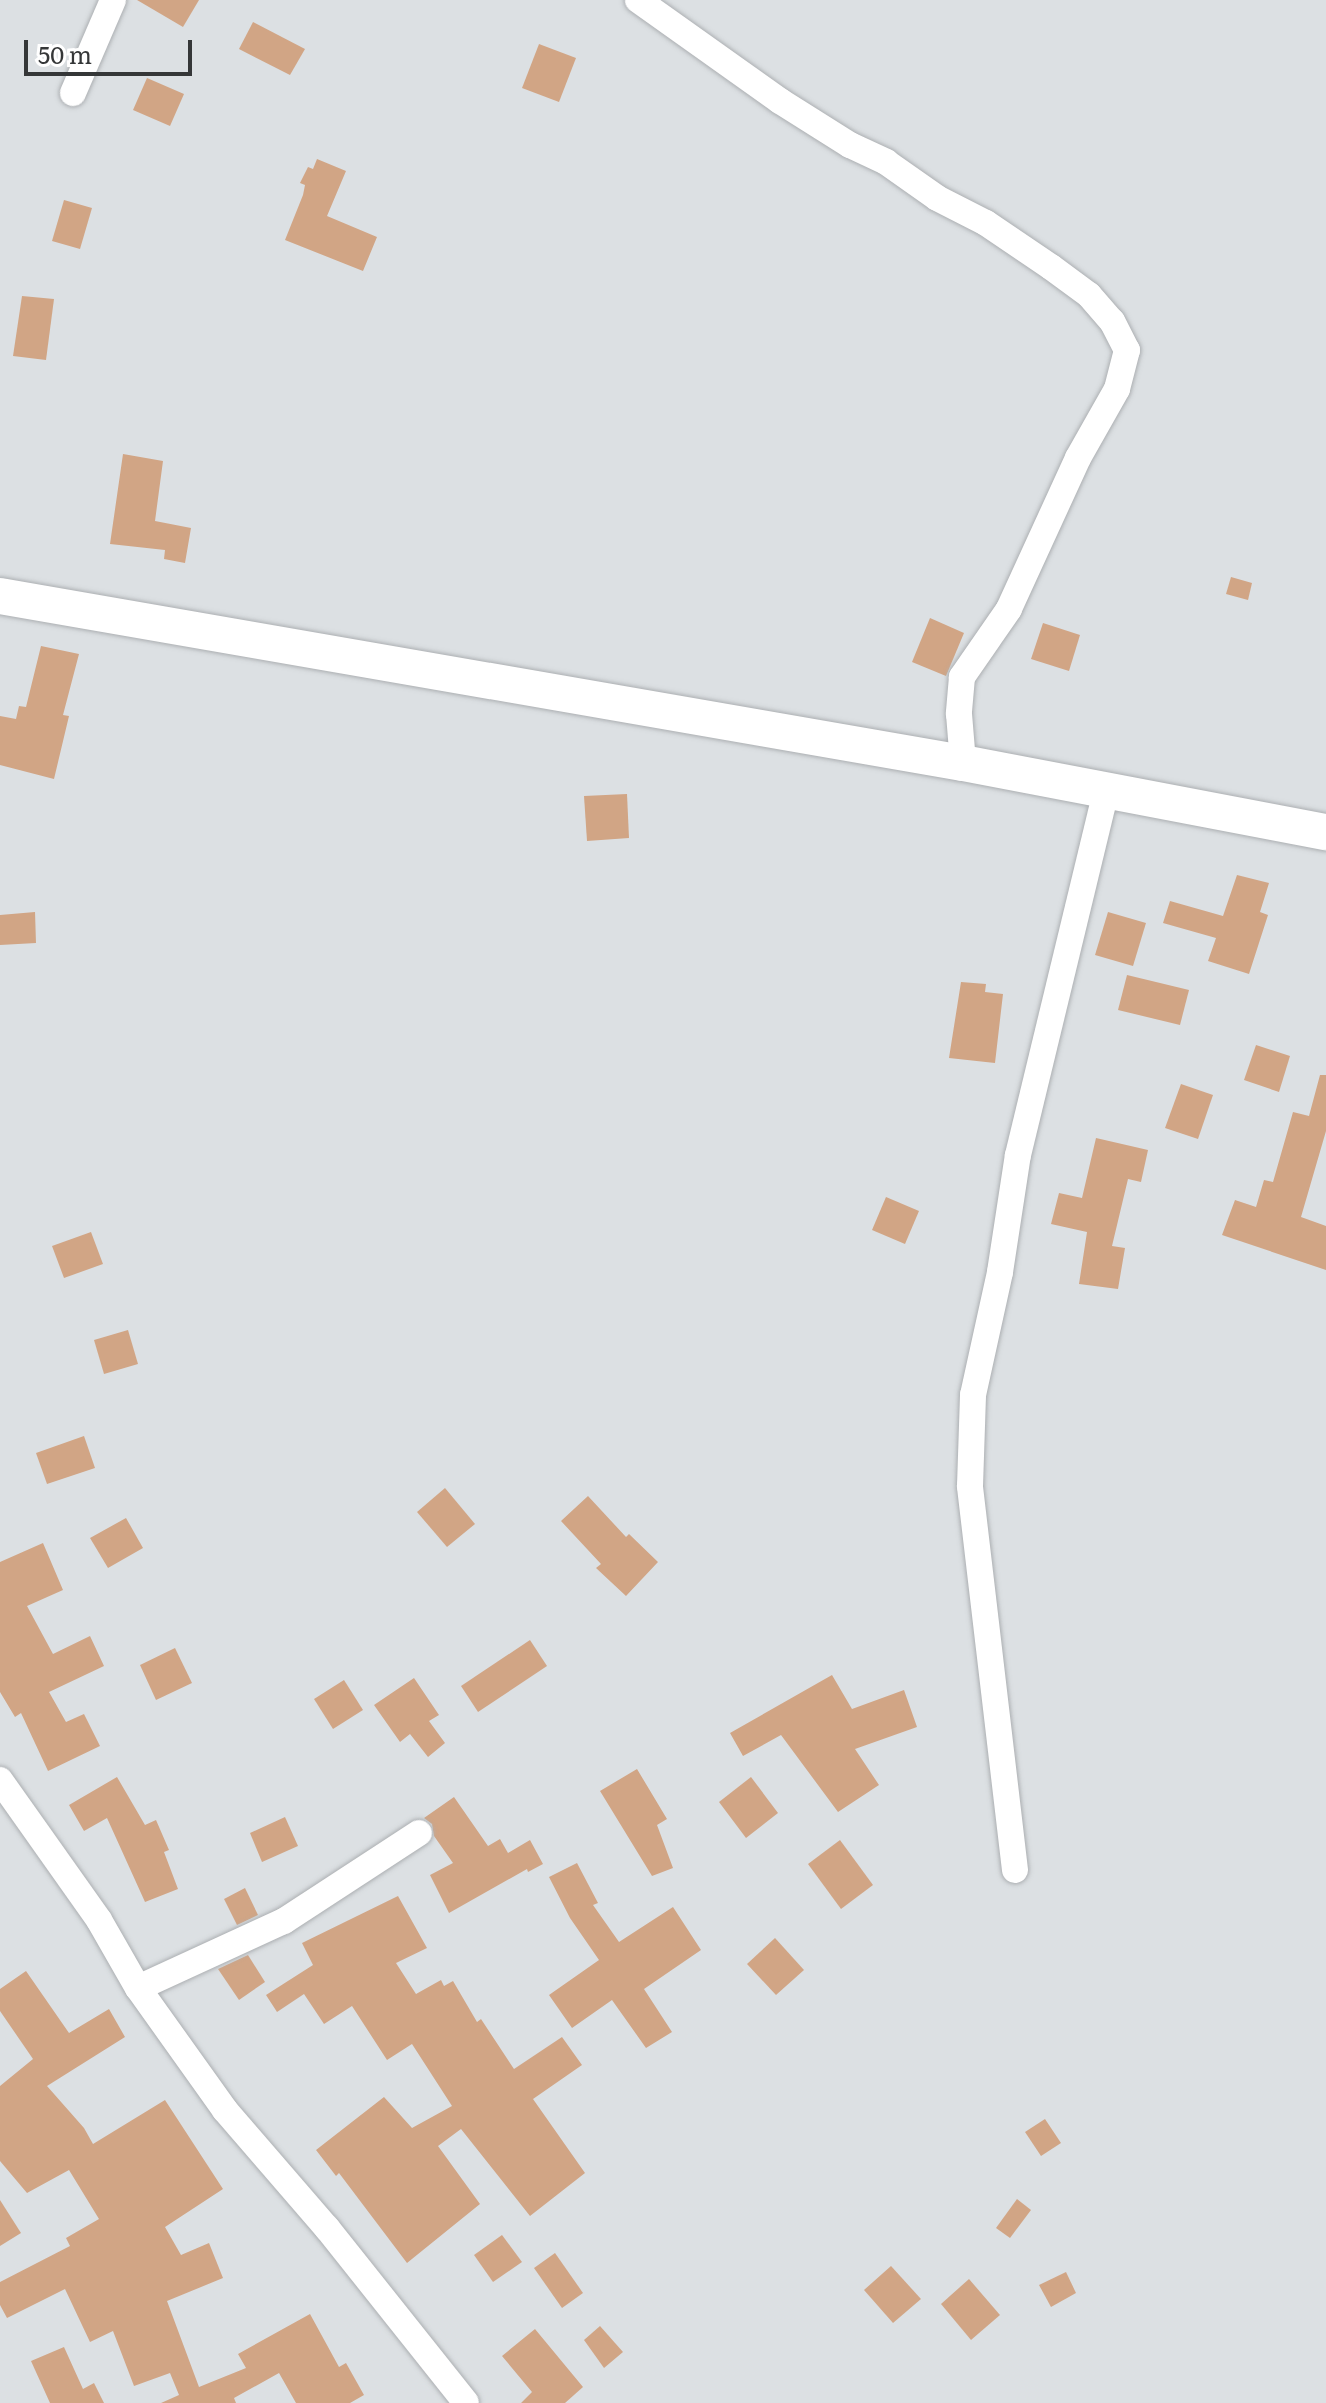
<!DOCTYPE html>
<html>
<head>
<meta charset="utf-8">
<style>
	body { margin:0 }
	#map { position:relative; width:1326px; height:2403px; overflow:hidden; background:#dce0e3; font-family:Literata,serif }
	div>[style] { position:absolute }
	.building>* { inset:0; background:#d1a585 }
	.roads { filter:drop-shadow(0 0 2px #acafb2) drop-shadow(0 0 2px #acafb2) }
	.street>* { height:26px; margin:-13px; padding:0 13px; transform-origin:13px; border-radius:13px; background:#fff }
	.secondary>* { height:36px; margin:-18px; padding:0 18px; transform-origin:18px; border-radius:18px; background:#fff }
	span { translate:-50% -50%; white-space:nowrap; text-align:center; line-height:1.15; -webkit-text-stroke:7px #fff; paint-order:stroke }
	.scale { position:absolute; left:24px; top:40px; width:168px; height:36px; box-sizing:border-box; border:4px solid #353738; border-top:0; padding-left:10px; font-size:24px; line-height:28px; white-space:nowrap; color:#353738; -webkit-text-stroke:6px #fff; paint-order:stroke }
</style>
</head>
<body>
<div id="map">
	<div class="building">
		<i style="clip-path:polygon(137px 0,199px 0,183px 27px)"></i>
		<i style="clip-path:polygon(253px 22px,305px 49px,290px 75px,239px 49px)"></i>
		<i style="clip-path:polygon(539px 44px,576px 58px,559px 102px,522px 88px)"></i>
		<i style="clip-path:polygon(147px 78px,184px 94px,170px 126px,133px 110px)"></i>
		<i style="clip-path:polygon(317px 159px,346px 171px,327px 216px,377px 237px,363px 271px,285px 240px,303px 195px,305px 185px,300px 183px,308px 167px,313px 169px)"></i>
		<i style="clip-path:polygon(64px 200px,92px 208px,80px 249px,52px 241px)"></i>
		<i style="clip-path:polygon(22px 296px,54px 299px,46px 360px,13px 356px)"></i>
		<i style="clip-path:polygon(123px 454px,163px 461px,155px 521px,191px 528px,185px 563px,164px 559px,165px 550px,110px 544px)"></i>
		<i style="clip-path:polygon(1231px 577px,1252px 583px,1248px 600px,1226px 594px)"></i>
		<i style="clip-path:polygon(930px 618px,964px 633px,946px 676px,912px 662px)"></i>
		<i style="clip-path:polygon(1043px 623px,1080px 635px,1069px 671px,1031px 659px)"></i>
		<i style="clip-path:polygon(41px 646px,79px 654px,63px 715px,69px 716px,54px 779px,0 765px,0 716px,16px 719px,19px 706px,26px 707px)"></i>
		<i style="clip-path:polygon(627px 794px,629px 838px,587px 841px,584px 796px)"></i>
		<i style="clip-path:polygon(1237px 875px,1269px 883px,1260px 912px,1268px 915px,1249px 974px,1208px 961px,1216px 938px,1163px 923px,1170px 901px,1223px 916px)"></i>
		<i style="clip-path:polygon(35px 912px,36px 943px,0 945px,0 915px)"></i>
		<i style="clip-path:polygon(1108px 912px,1146px 923px,1133px 966px,1095px 955px)"></i>
		<i style="clip-path:polygon(1127px 975px,1189px 990px,1180px 1025px,1118px 1010px)"></i>
		<i style="clip-path:polygon(961px 982px,986px 984px,985px 992px,1003px 994px,995px 1063px,949px 1058px)"></i>
		<i style="clip-path:polygon(1256px 1045px,1290px 1056px,1279px 1092px,1244px 1080px)"></i>
		<i style="clip-path:polygon(1320px 1075px,1326px 1075px,1326px 1131px,1301px 1217px,1326px 1226px,1326px 1270px,1222px 1235px,1235px 1200px,1256px 1207px,1264px 1180px,1273px 1182px,1293px 1112px,1309px 1116px)"></i>
		<i style="clip-path:polygon(1181px 1084px,1213px 1095px,1198px 1139px,1165px 1128px)"></i>
		<i style="clip-path:polygon(1096px 1138px,1148px 1150px,1141px 1182px,1128px 1179px,1112px 1246px,1125px 1248px,1118px 1289px,1079px 1284px,1087px 1232px,1051px 1224px,1059px 1193px,1082px 1198px)"></i>
		<i style="clip-path:polygon(886px 1197px,919px 1211px,905px 1244px,872px 1230px)"></i>
		<i style="clip-path:polygon(91px 1232px,103px 1264px,64px 1278px,52px 1246px)"></i>
		<i style="clip-path:polygon(128px 1330px,138px 1364px,104px 1374px,94px 1340px)"></i>
		<i style="clip-path:polygon(84px 1436px,95px 1468px,47px 1484px,36px 1453px)"></i>
		<i style="clip-path:polygon(445px 1488px,475px 1524px,447px 1547px,417px 1512px)"></i>
		<i style="clip-path:polygon(588px 1496px,626px 1537px,629px 1534px,658px 1562px,626px 1596px,596px 1568px,601px 1564px,561px 1521px)"></i>
		<i style="clip-path:polygon(126px 1518px,143px 1548px,108px 1568px,90px 1538px)"></i>
		<i style="clip-path:polygon(43px 1543px,63px 1590px,27px 1606px,53px 1654px,90px 1636px,104px 1666px,49px 1692px,66px 1722px,84px 1714px,100px 1746px,48px 1771px,21px 1713px,15px 1717px,0 1692px,0 1562px)"></i>
		<i style="clip-path:polygon(530px 1640px,547px 1666px,478px 1712px,461px 1686px)"></i>
		<i style="clip-path:polygon(175px 1648px,192px 1683px,156px 1700px,140px 1665px)"></i>
		<i style="clip-path:polygon(832px 1675px,852px 1709px,904px 1690px,917px 1727px,855px 1749px,879px 1785px,838px 1812px,781px 1735px,743px 1756px,730px 1733px)"></i>
		<i style="clip-path:polygon(414px 1678px,439px 1715px,429px 1721px,445px 1743px,428px 1757px,410px 1734px,400px 1742px,374px 1705px)"></i>
		<i style="clip-path:polygon(344px 1680px,363px 1710px,333px 1729px,314px 1699px)"></i>
		<i style="clip-path:polygon(637px 1769px,667px 1819px,657px 1825px,673px 1868px,652px 1876px,600px 1791px)"></i>
		<i style="clip-path:polygon(117px 1777px,145px 1825px,156px 1820px,169px 1850px,164px 1852px,178px 1889px,145px 1902px,107px 1818px,84px 1831px,69px 1805px)"></i>
		<i style="clip-path:polygon(751px 1777px,778px 1813px,746px 1838px,719px 1802px)"></i>
		<i style="clip-path:polygon(454px 1797px,488px 1846px,500px 1839px,508px 1853px,530px 1840px,543px 1864px,528px 1872px,527px 1869px,449px 1913px,430px 1875px,453px 1863px,434px 1836px,432px 1824px,424px 1818px)"></i>
		<i style="clip-path:polygon(285px 1817px,298px 1846px,262px 1862px,250px 1833px)"></i>
		<i style="clip-path:polygon(840px 1840px,873px 1885px,841px 1909px,808px 1864px)"></i>
		<i style="clip-path:polygon(577px 1863px,598px 1903px,593px 1905px,619px 1942px,673px 1907px,701px 1950px,644px 1989px,672px 2032px,646px 2048px,612px 2000px,572px 2028px,549px 1995px,599px 1960px,570px 1918px,549px 1877px)"></i>
		<i style="clip-path:polygon(245px 1888px,258px 1915px,237px 1925px,224px 1899px)"></i>
		<i style="clip-path:polygon(398px 1896px,427px 1948px,396px 1963px,416px 1994px,441px 1980px,444px 1986px,453px 1981px,477px 2022px,481px 2019px,514px 2069px,562px 2037px,582px 2065px,533px 2099px,585px 2173px,530px 2216px,461px 2129px,438px 2146px,480px 2204px,407px 2263px,339px 2173px,336px 2176px,316px 2150px,384px 2097px,412px 2128px,452px 2106px,412px 2044px,387px 2060px,352px 2006px,324px 2024px,304px 1994px,277px 2012px,266px 1995px,313px 1965px,302px 1943px)"></i>
		<i style="clip-path:polygon(775px 1938px,804px 1970px,776px 1995px,747px 1964px)"></i>
		<i style="clip-path:polygon(248px 1955px,265px 1982px,239px 2000px,218px 1969px)"></i>
		<i style="clip-path:polygon(26px 1971px,69px 2033px,109px 2009px,125px 2037px,47px 2086px,84px 2128px,93px 2144px,165px 2100px,223px 2189px,165px 2227px,181px 2255px,209px 2243px,223px 2278px,167px 2301px,199px 2387px,246px 2368px,238px 2354px,310px 2314px,339px 2367px,346px 2363px,364px 2395px,350px 2403px,296px 2403px,279px 2373px,234px 2398px,236px 2403px,161px 2403px,179px 2395px,170px 2373px,134px 2386px,113px 2331px,90px 2342px,65px 2289px,7px 2318px,0 2305px,0 2282px,70px 2246px,66px 2238px,99px 2219px,69px 2170px,27px 2193px,0 2161px,0 2086px,33px 2059px,0 2011px,0 1989px)"></i>
		<i style="clip-path:polygon(1045px 2119px,1061px 2143px,1041px 2156px,1025px 2132px)"></i>
		<i style="clip-path:polygon(1017px 2199px,1031px 2210px,1010px 2238px,996px 2228px)"></i>
		<i style="clip-path:polygon(0 2200px,21px 2233px,0 2246px)"></i>
		<i style="clip-path:polygon(502px 2235px,522px 2262px,493px 2282px,474px 2255px)"></i>
		<i style="clip-path:polygon(555px 2253px,583px 2293px,562px 2308px,534px 2268px)"></i>
		<i style="clip-path:polygon(891px 2266px,921px 2299px,893px 2323px,864px 2290px)"></i>
		<i style="clip-path:polygon(1066px 2272px,1076px 2293px,1051px 2307px,1039px 2285px)"></i>
		<i style="clip-path:polygon(969px 2279px,1000px 2315px,971px 2340px,941px 2304px)"></i>
		<i style="clip-path:polygon(600px 2326px,623px 2352px,604px 2368px,584px 2340px)"></i>
		<i style="clip-path:polygon(535px 2329px,583px 2387px,565px 2403px,521px 2403px,532px 2392px,502px 2356px)"></i>
		<i style="clip-path:polygon(64px 2347px,83px 2389px,94px 2383px,104px 2403px,50px 2403px,31px 2361px)"></i>
	</div>
	<div class="roads">
		<div class="street">
			<i style="left:638px;top:0;width:174px;rotate:35.4deg"></i>
			<i style="left:780px;top:101px;width:83px;rotate:32.2deg"></i>
			<i style="left:850px;top:145px;width:40px;rotate:25deg"></i>
			<i style="left:886px;top:162px;width:62px;rotate:35.2deg"></i>
			<i style="left:937px;top:198px;width:55px;rotate:27deg"></i>
			<i style="left:986px;top:223px;width:78px;rotate:34.1deg"></i>
			<i style="left:1051px;top:267px;width:47px;rotate:36.4deg"></i>
			<i style="left:1089px;top:295px;width:35px;rotate:49deg"></i>
			<i style="left:1112px;top:321px;width:33px;rotate:63deg"></i>
			<i style="left:1127px;top:350px;width:40px;rotate:104.4deg"></i>
			<i style="left:1117px;top:389px;width:79px;rotate:119.5deg"></i>
			<i style="left:1078px;top:458px;width:166px;rotate:114.6deg"></i>
			<i style="left:1009px;top:609px;width:83px;rotate:124.7deg"></i>
			<i style="left:962px;top:677px;width:37px;rotate:95deg"></i>
			<i style="left:959px;top:714px;width:49px;rotate:85.3deg"></i>
			<i style="left:73px;top:93px;width:101px;rotate:-66.7deg"></i>
			<i style="left:0;top:1780px;width:171px;rotate:54.7deg"></i>
			<i style="left:99px;top:1920px;width:78px;rotate:60.2deg"></i>
			<i style="left:138px;top:1988px;width:150px;rotate:54.5deg"></i>
			<i style="left:225px;top:2110px;width:156px;rotate:49.2deg"></i>
			<i style="left:327px;top:2228px;width:223px;rotate:51.5deg"></i>
			<i style="left:1015px;top:1870px;width:387px;rotate:-96.7deg"></i>
			<i style="left:970px;top:1486px;width:91px;rotate:-88.1deg"></i>
			<i style="left:973px;top:1395px;width:126px;rotate:-77.6deg"></i>
			<i style="left:1000px;top:1272px;width:118px;rotate:-81.3deg"></i>
			<i style="left:1018px;top:1155px;width:374px;rotate:-76.4deg"></i>
			<i style="left:138px;top:1988px;width:161px;rotate:-24.7deg"></i>
			<i style="left:284px;top:1921px;width:161px;rotate:-33.1deg"></i>
		</div>
		<div class="secondary">
			<i style="left:0;top:596px;width:977px;rotate:9.84deg"></i>
			<i style="left:963px;top:763px;width:369px;rotate:10.8deg"></i>
		</div>
	</div>
	<div class="scale">50 m</div>
</div>
</body>
</html>
